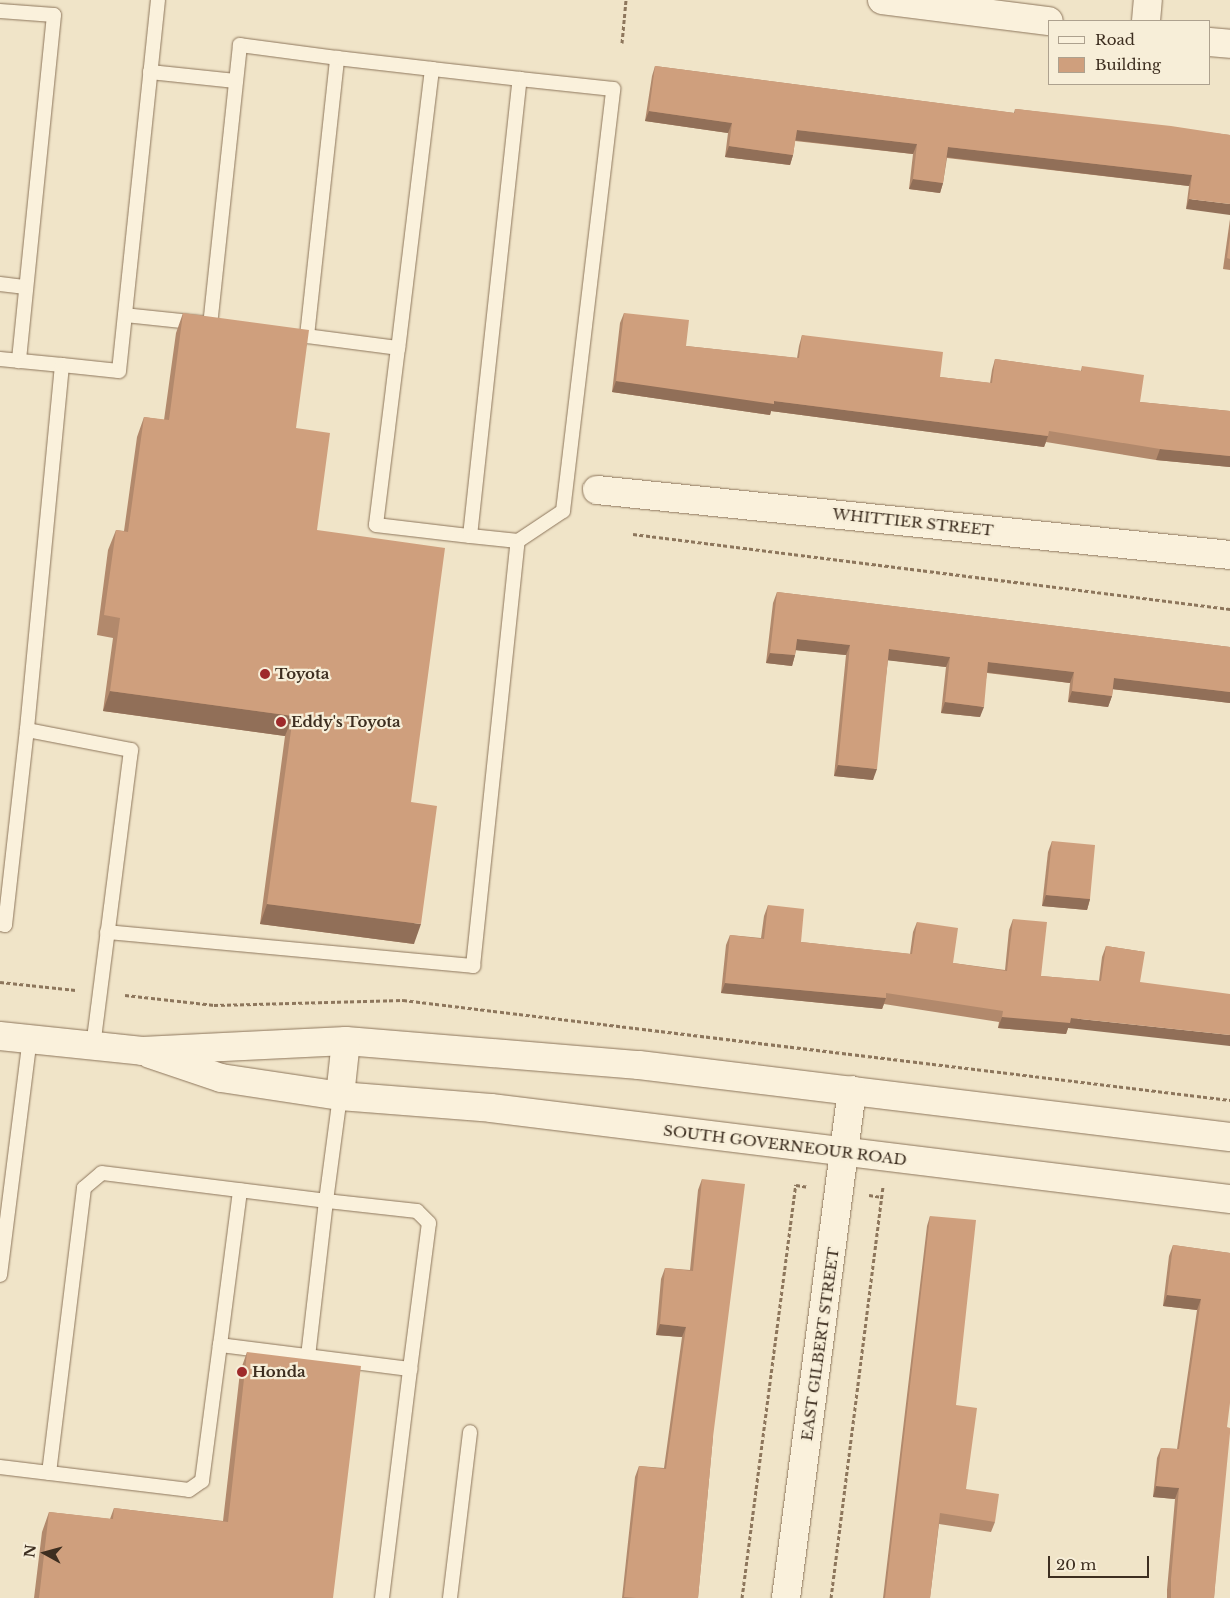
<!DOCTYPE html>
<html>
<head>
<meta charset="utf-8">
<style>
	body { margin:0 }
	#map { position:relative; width:1230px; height:1598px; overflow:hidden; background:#f0e4c8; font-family:"Libre Baskerville",serif }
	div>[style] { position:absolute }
	.path>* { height:3px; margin-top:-1.5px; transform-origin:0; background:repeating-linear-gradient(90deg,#8d765c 0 4px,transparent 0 6.5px) }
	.roads { filter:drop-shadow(0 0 1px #8d765c) drop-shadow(0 0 1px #8d765c) }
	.lane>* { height:14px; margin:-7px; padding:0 7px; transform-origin:7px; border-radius:7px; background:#faf1dc }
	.street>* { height:28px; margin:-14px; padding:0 14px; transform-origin:14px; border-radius:14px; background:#faf1dc }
	.wall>* { inset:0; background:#b2896c }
	.shaded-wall>* { inset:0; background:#916f58 }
	.building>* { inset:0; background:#cf9f7d }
	.dots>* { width:14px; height:14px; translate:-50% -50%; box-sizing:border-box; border:2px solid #f7eed8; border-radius:50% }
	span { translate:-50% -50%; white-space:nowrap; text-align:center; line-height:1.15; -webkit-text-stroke:4.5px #f7eed8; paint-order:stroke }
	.street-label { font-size:15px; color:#3d2e20 }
	.poi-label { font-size:15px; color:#3d2e20; font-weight:700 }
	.left { translate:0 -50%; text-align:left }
	.legend { position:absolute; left:1048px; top:20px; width:162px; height:65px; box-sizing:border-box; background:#f7eed8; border:1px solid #ada18e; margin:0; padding:6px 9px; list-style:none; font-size:15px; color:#3d2e20 }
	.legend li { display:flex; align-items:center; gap:10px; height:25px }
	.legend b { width:25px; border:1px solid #ada18e }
	.north { position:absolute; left:20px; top:1528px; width:50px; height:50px; -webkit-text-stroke:4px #f7eed8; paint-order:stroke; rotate:277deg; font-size:14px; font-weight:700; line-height:20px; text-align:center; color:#3d2e20 }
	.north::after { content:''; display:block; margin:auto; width:18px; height:22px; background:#3d2e20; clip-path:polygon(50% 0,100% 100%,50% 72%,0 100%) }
	.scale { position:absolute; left:1048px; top:1556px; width:101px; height:22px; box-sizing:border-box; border:2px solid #3d2e20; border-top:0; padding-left:6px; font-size:15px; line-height:18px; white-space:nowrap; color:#3d2e20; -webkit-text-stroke:4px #f7eed8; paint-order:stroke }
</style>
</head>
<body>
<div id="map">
	<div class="path">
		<i style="left:622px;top:43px;width:43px;rotate:-84.7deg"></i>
		<i style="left:633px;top:534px;width:602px;rotate:7.16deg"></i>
		<i style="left:0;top:982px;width:76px;rotate:6deg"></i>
		<i style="left:125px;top:995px;width:90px;rotate:6.4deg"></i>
		<i style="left:214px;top:1005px;width:189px;rotate:-1.5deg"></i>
		<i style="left:403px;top:1000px;width:833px;rotate:6.89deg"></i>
		<i style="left:869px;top:1195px;width:12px;rotate:9deg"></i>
		<i style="left:742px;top:1598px;width:417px;rotate:-82.6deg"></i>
		<i style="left:796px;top:1185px;width:13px;rotate:9deg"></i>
		<i style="left:831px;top:1598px;width:414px;rotate:-82.8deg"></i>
	</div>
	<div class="roads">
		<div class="lane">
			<i style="left:0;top:11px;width:54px;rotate:4.2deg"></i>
			<i style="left:54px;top:15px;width:348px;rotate:95.8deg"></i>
			<i style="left:337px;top:58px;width:96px;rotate:6.6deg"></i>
			<i style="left:150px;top:72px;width:86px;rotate:6deg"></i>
			<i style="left:0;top:284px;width:26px;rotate:7deg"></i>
			<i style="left:398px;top:348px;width:178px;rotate:97.1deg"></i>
			<i style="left:376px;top:525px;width:95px;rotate:6.7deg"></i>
			<i style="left:0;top:359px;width:62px;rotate:5.5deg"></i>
			<i style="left:62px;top:365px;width:367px;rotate:95.5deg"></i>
			<i style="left:27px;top:730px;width:106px;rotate:10.9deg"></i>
			<i style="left:131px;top:750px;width:298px;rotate:97.3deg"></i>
			<i style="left:62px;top:365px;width:57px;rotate:6deg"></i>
			<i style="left:119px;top:371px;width:373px;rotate:-84deg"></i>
			<i style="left:518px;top:541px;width:54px;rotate:-33.7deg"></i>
			<i style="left:563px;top:511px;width:425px;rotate:-83.2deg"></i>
			<i style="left:613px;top:89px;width:94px;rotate:-173.9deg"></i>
			<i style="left:0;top:924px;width:5px;rotate:11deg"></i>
			<i style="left:5px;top:925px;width:196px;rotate:-83.6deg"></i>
			<i style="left:107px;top:932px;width:368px;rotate:5.3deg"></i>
			<i style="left:473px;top:966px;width:427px;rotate:-84deg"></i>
			<i style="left:518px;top:541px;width:48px;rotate:-174.1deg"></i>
			<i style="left:470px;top:536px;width:460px;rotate:-83.8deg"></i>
			<i style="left:520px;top:79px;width:89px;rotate:-173.5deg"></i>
			<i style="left:432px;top:69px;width:281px;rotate:96.9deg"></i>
			<i style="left:398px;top:348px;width:92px;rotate:-172.5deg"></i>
			<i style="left:307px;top:336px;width:280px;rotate:-83.8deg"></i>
			<i style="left:337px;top:58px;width:98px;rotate:-172.4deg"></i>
			<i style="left:240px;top:45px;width:281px;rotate:96.1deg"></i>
			<i style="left:210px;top:324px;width:85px;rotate:-174deg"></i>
			<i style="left:0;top:1275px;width:238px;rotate:-82.8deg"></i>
			<i style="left:220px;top:1345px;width:156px;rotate:-82.6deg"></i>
			<i style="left:0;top:1467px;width:190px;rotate:6.9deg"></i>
			<i style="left:189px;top:1490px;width:16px;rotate:-35deg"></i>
			<i style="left:202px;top:1481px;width:137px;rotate:-82.5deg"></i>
			<i style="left:220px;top:1345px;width:192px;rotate:7.2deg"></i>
			<i style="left:410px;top:1369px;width:147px;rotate:-82.6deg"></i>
			<i style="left:429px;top:1223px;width:17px;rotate:-135deg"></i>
			<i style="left:417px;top:1211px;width:92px;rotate:-173.7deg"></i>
			<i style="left:326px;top:1201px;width:106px;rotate:-82.4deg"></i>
			<i style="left:49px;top:1473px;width:287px;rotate:-83deg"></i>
			<i style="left:84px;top:1188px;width:23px;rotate:-40deg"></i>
			<i style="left:102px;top:1173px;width:226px;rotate:7.1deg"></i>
			<i style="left:326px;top:1201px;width:156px;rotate:96.6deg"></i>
			<i style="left:382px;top:1598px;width:231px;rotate:-83deg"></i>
			<i style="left:450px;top:1598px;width:167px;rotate:-83.1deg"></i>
		</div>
		<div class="street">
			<i style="left:882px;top:0;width:168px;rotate:7.2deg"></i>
			<i style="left:1146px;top:21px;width:21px;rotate:-85deg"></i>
			<i style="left:1209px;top:42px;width:21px;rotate:5deg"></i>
			<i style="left:597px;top:490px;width:636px;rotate:5.86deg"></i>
			<i style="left:0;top:1036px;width:143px;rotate:6deg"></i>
			<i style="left:142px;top:1051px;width:204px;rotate:-2.8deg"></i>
			<i style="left:346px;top:1041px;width:294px;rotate:4.7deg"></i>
			<i style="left:639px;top:1065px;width:595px;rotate:6.95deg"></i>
			<i style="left:150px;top:1054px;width:75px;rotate:18.7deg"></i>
			<i style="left:221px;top:1078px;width:120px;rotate:8.6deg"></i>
			<i style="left:340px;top:1096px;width:151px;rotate:4.5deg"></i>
			<i style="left:491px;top:1108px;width:745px;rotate:7.02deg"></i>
			<i style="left:340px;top:1096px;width:55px;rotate:-83.8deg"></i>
			<i style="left:786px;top:1598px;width:512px;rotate:-82.6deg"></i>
		</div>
	</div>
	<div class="wall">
		<i style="clip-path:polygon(655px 66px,1014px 113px,1015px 109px,1230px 135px,1186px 209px,1189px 186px,947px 158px,943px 183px,940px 193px,909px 189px,913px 154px,795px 141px,793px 155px,790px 165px,725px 157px,728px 133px,645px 121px,652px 76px)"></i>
		<i style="clip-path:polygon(1230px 219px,1230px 270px,1223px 269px)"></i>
		<i style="clip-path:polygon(183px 313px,296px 428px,317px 530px,411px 802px,414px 944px,260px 924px,285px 736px,103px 711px,113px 638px,97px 635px,108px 550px,116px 530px,124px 531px,137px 437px,144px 417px,164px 420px,176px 333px)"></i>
		<i style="clip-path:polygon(624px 313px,686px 346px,797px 358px,799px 346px,802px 335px,940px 377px,990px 383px,992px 370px,995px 359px,1081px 371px,1082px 366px,1140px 402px,1230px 411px,1230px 467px,1156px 460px,1046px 442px,1044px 447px,771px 411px,770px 415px,612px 392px,620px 323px)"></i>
		<i style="clip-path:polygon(777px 592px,1230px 647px,1230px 703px,1113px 689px,1112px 696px,1108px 707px,1068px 702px,1070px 683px,987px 673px,980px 717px,941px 713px,946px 667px,888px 660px,873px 780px,834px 776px,846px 655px,796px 650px,795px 655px,792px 666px,766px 663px,773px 603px)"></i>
		<i style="clip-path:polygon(1052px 841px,1090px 899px,1087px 910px,1042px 906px,1048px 852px)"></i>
		<i style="clip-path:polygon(768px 905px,801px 942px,910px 954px,913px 932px,917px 922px,953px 963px,1005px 970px,1009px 930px,1013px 919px,1041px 976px,1099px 981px,1102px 957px,1106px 946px,1145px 952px,1068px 1028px,1066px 1034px,998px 1028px,999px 1022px,884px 1004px,882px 1009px,721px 993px,726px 945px,730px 935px,761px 938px,764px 916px)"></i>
		<i style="clip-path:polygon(702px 1179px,713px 1437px,698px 1598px,622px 1598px,635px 1477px,639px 1466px,664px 1468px,682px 1337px,656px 1335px,661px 1279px,665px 1268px,690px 1270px,698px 1190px)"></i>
		<i style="clip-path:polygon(930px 1216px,966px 1489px,995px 1522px,991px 1532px,939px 1524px,930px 1598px,883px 1598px,927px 1226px)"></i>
		<i style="clip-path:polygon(1173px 1245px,1230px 1253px,1227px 1427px,1214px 1598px,1167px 1598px,1167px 1590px,1175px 1499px,1153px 1497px,1157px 1458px,1161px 1448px,1177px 1449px,1197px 1310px,1163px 1306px,1169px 1256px)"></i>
		<i style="clip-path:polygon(247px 1352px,333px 1598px,34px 1598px,42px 1532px,49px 1512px,110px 1519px,114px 1508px,223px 1521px,240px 1372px)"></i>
	</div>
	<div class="shaded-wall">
		<i style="clip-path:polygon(649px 111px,732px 123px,728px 133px,645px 121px)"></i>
		<i style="clip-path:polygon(797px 130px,917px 144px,913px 154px,793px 140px)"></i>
		<i style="clip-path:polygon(729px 146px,793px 155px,790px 165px,725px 157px)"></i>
		<i style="clip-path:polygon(948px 147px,1192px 175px,1189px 186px,945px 157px)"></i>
		<i style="clip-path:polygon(913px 179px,943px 183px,940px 193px,909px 189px)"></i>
		<i style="clip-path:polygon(1189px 199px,1230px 204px,1230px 215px,1186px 209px)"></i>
		<i style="clip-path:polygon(616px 381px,774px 401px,1048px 436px,1044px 447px,771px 411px,770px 415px,612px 392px)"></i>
		<i style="clip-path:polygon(1160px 449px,1230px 456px,1230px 467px,1156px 460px)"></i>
		<i style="clip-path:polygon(797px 639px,850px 645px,846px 655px,794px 650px)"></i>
		<i style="clip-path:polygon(889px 649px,950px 657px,946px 667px,885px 660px)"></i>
		<i style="clip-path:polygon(770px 653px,795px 655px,792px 666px,766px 663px)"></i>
		<i style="clip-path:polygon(988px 662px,1074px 672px,1070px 683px,984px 672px)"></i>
		<i style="clip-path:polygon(1114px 678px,1230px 692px,1230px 703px,1111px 689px)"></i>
		<i style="clip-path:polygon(110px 691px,293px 716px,285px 736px,103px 711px)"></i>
		<i style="clip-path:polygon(1072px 691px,1112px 696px,1108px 707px,1068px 702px)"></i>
		<i style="clip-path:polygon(945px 702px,984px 707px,980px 717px,941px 713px)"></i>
		<i style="clip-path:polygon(838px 765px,877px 769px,873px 780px,834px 776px)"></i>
		<i style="clip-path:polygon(1046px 895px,1090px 899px,1087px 910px,1042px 906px)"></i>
		<i style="clip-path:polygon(267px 904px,421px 924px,414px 944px,260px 924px)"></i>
		<i style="clip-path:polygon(725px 983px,886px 998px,882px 1009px,721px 993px)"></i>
		<i style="clip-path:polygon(1002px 1017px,1071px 1018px,1230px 1035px,1230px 1046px,1068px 1028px,1066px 1034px,998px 1028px)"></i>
		<i style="clip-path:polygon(1167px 1295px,1201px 1299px,1197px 1310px,1163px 1306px)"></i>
		<i style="clip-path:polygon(660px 1324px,686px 1327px,682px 1337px,656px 1335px)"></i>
		<i style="clip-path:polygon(1156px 1486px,1179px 1488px,1175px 1499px,1153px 1497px)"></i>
	</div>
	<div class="building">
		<i style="clip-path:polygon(655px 66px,1015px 113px,1015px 109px,1171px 126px,1230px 135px,1230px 204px,1189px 199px,1192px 175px,948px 147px,943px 183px,913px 179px,917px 144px,797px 130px,793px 155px,729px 146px,732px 123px,649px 111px)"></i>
		<i style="clip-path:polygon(1230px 236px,1230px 259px,1227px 258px)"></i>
		<i style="clip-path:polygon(183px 313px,309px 330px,296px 428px,330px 433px,317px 530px,445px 548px,411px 802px,437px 806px,421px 924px,267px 904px,293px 716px,110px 691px,120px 618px,104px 615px,116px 530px,128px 532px,144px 417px,169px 420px)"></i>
		<i style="clip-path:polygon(624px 313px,689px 320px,686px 346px,799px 358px,802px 335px,943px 352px,940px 377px,992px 383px,995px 359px,1082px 371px,1082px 366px,1144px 375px,1140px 402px,1230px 411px,1230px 456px,1160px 449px,1049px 431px,1048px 436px,774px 401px,774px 404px,616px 381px)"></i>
		<i style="clip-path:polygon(777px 592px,1230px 647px,1230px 692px,1114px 678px,1112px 696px,1072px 691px,1074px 672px,988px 662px,984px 707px,945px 702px,950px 657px,889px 649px,877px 769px,838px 765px,850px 645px,797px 639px,795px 655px,770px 653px)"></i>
		<i style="clip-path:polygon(1052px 841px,1095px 845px,1090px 899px,1046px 895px)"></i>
		<i style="clip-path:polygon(768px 905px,804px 909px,801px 942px,912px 954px,917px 922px,958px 928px,953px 963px,1007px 971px,1013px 919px,1047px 922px,1041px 976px,1101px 981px,1106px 946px,1145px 952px,1140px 982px,1230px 994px,1230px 1035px,1071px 1018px,1070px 1023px,1002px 1017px,1003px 1011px,886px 993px,886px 998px,725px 983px,730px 935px,764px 939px)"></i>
		<i style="clip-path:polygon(702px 1179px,745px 1184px,713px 1437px,698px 1598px,636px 1598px,624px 1597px,639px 1466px,666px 1469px,686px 1327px,660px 1324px,665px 1268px,693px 1271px)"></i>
		<i style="clip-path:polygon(930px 1216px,976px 1220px,956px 1405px,977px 1408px,966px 1489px,999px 1494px,995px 1522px,940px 1513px,930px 1598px,885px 1598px)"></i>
		<i style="clip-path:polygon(1173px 1245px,1230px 1253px,1230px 1403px,1227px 1427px,1230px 1428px,1230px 1433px,1214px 1598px,1171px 1598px,1171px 1579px,1179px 1488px,1156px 1486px,1161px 1448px,1179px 1449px,1201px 1299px,1167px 1295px)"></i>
		<i style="clip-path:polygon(247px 1352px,361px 1366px,333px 1598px,39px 1598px,49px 1512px,113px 1519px,114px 1508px,228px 1522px)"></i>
	</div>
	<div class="dots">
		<i style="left:265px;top:674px;background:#9e2a2b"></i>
		<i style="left:281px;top:722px;background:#9e2a2b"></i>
		<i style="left:242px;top:1372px;background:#9e2a2b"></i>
	</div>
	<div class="street-label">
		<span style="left:913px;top:522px;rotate:6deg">WHITTIER STREET</span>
		<span style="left:785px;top:1145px;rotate:7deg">SOUTH GOVERNEOUR ROAD</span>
		<span style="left:820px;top:1344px;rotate:-82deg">EAST GILBERT STREET</span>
	</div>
	<div class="poi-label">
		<span class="left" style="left:275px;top:674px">Toyota</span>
		<span class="left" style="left:291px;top:722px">Eddy's Toyota</span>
		<span class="left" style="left:252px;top:1372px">Honda</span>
	</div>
	<ul class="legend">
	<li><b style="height:6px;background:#faf1dc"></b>Road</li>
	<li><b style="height:14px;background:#cf9f7d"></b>Building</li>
	</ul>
	<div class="north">N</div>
	<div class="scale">20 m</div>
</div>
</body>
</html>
